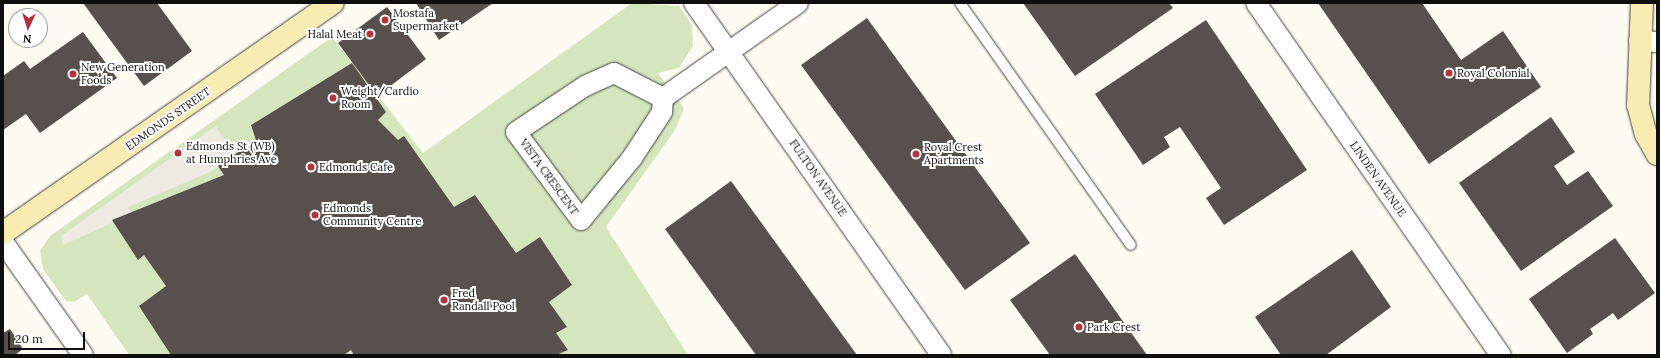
<!DOCTYPE html>
<html>
<head>
<meta charset="utf-8">
<style>
	body { margin:0 }
	#map { position:relative; width:1660px; height:358px; overflow:hidden; background:#fefbf2; font-family:Lora,serif }
	div>[style] { position:absolute }
	.green>* { inset:0; background:#d5e6be }
	.plaza>* { inset:0; background:#eeeae1 }
	.building>* { inset:0; background:#57504c }
	.roads { filter:drop-shadow(0 0 1px #424242) drop-shadow(0 0 1px #424242) }
	.lane>* { height:10px; margin:-5px; padding:0 5px; transform-origin:5px; border-radius:5px; background:#fff }
	.street>* { height:20px; margin:-10px; padding:0 10px; transform-origin:10px; border-radius:10px; background:#fff }
	.secondary>* { height:22px; margin:-11px; padding:0 11px; transform-origin:11px; border-radius:11px; background:#f8ecb3 }
	.dots>* { width:11px; height:11px; translate:-50% -50%; box-sizing:border-box; border:2px solid #fff; border-radius:50% }
	span { translate:-50% -50%; white-space:nowrap; text-align:center; line-height:1.15; -webkit-text-stroke:4px #fff; paint-order:stroke }
	.poi-label { font-size:11px; color:#0f0f0f }
	.left { translate:0 -50%; text-align:left }
	.right { translate:-100% -50%; text-align:right }
	.street-label { font-size:11px; color:#0f0f0f }
	.frame { position:absolute; inset:0; border:4px solid #0f0f0f; pointer-events:none }
	.north { position:absolute; left:8px; top:8px; width:40px; height:40px; box-sizing:border-box; background:#fff; border:1px solid #9f9f9f; border-radius:50%; rotate:184deg; font-size:11px; font-weight:700; line-height:16px; text-align:center; color:#0f0f0f }
	.north::after { content:''; display:block; margin:auto; width:14px; height:18px; background:#b33341; clip-path:polygon(50% 0,100% 100%,50% 72%,0 100%) }
	.scale { position:absolute; left:8px; top:332px; width:77px; height:18px; box-sizing:border-box; border:2px solid #0f0f0f; border-top:0; padding-left:5px; font-size:12px; line-height:14px; white-space:nowrap; color:#0f0f0f; -webkit-text-stroke:3px #fff; paint-order:stroke }
</style>
</head>
<body>
<div id="map">
	<div class="green">
		<i style="clip-path:polygon(632px 3px,679px 6px,692px 25px,693px 46px,679px 68px,658px 73px,684px 108px,675px 130px,606px 227px,688px 355px,129px 355px,87px 294px,74px 302px,66px 301px,43px 269px,40px 251px,50px 236px,332px 37px,423px 153px)"></i>
	</div>
	<div class="plaza">
		<i style="clip-path:polygon(216px 126px,234px 156px,210px 172px,128px 207px,132px 214px,63px 245px,61px 236px)"></i>
	</div>
	<div class="building">
		<i style="clip-path:polygon(83px 3px,157px 3px,192px 51px,144px 86px)"></i>
		<i style="clip-path:polygon(416px 3px,493px 3px,439px 40px)"></i>
		<i style="clip-path:polygon(1023px 3px,1169px 3px,1173px 8px,1075px 76px)"></i>
		<i style="clip-path:polygon(1318px 3px,1422px 3px,1461px 60px,1503px 31px,1541px 87px,1429px 164px)"></i>
		<i style="clip-path:polygon(387px 7px,426px 59px,377px 96px,338px 43px)"></i>
		<i style="clip-path:polygon(867px 18px,1030px 243px,965px 290px,801px 65px)"></i>
		<i style="clip-path:polygon(1206px 20px,1307px 170px,1224px 225px,1206px 198px,1221px 188px,1180px 127px,1164px 137px,1170px 147px,1143px 165px,1095px 94px)"></i>
		<i style="clip-path:polygon(83px 32px,117px 78px,40px 133px,26px 114px,3px 130px,3px 76px,24px 61px,30px 69px)"></i>
		<i style="clip-path:polygon(352px 63px,386px 112px,378px 120px,398px 140px,404px 136px,454px 207px,475px 195px,516px 253px,540px 237px,572px 285px,549px 302px,567px 327px,556px 333px,568px 350px,556px 355px,354px 355px,351px 350px,344px 355px,171px 355px,139px 306px,166px 286px,144px 255px,138px 260px,112px 220px,224px 175px,218px 166px,256px 140px,251px 125px)"></i>
		<i style="clip-path:polygon(1551px 117px,1575px 152px,1554px 166px,1567px 185px,1588px 171px,1613px 206px,1521px 271px,1459px 183px)"></i>
		<i style="clip-path:polygon(731px 181px,857px 355px,756px 355px,665px 229px)"></i>
		<i style="clip-path:polygon(1615px 238px,1655px 293px,1618px 320px,1613px 313px,1590px 329px,1593px 334px,1567px 353px,1529px 299px)"></i>
		<i style="clip-path:polygon(1352px 250px,1391px 307px,1326px 355px,1281px 355px,1255px 317px)"></i>
		<i style="clip-path:polygon(1075px 254px,1147px 355px,1050px 355px,1010px 300px)"></i>
		<i style="clip-path:polygon(10px 329px,23px 349px,15px 355px,3px 355px,3px 333px)"></i>
	</div>
	<div class="roads">
		<div class="lane">
			<i style="left:960px;top:3px;width:296px;rotate:54.8deg"></i>
		</div>
		<div class="street">
			<i style="left:694px;top:3px;width:430px;rotate:54.9deg"></i>
			<i style="left:1256px;top:3px;width:429px;rotate:55.2deg"></i>
			<i style="left:1639px;top:41px;width:18px;rotate:3deg"></i>
			<i style="left:614px;top:73px;width:55px;rotate:27deg"></i>
			<i style="left:663px;top:98px;width:14px;rotate:94deg"></i>
			<i style="left:662px;top:112px;width:55px;rotate:123.1deg"></i>
			<i style="left:632px;top:158px;width:80px;rotate:129.4deg"></i>
			<i style="left:581px;top:220px;width:109px;rotate:-126.5deg"></i>
			<i style="left:516px;top:132px;width:83px;rotate:-33.7deg"></i>
			<i style="left:585px;top:86px;width:32px;rotate:-24deg"></i>
			<i style="left:663px;top:98px;width:165px;rotate:-35.1deg"></i>
			<i style="left:3px;top:242px;width:138px;rotate:54.7deg"></i>
		</div>
		<div class="secondary">
			<i style="left:1642px;top:3px;width:102px;rotate:92.2deg"></i>
			<i style="left:1638px;top:105px;width:30px;rotate:75deg"></i>
			<i style="left:1646px;top:134px;width:23px;rotate:61deg"></i>
			<i style="left:3px;top:233px;width:402px;rotate:-34.9deg"></i>
		</div>
	</div>
	<div class="dots">
		<i style="left:385px;top:20px;background:#b33341"></i>
		<i style="left:370px;top:34px;background:#b33341"></i>
		<i style="left:1449px;top:73px;background:#b33341"></i>
		<i style="left:73px;top:74px;background:#b33341"></i>
		<i style="left:333px;top:98px;background:#b33341"></i>
		<i style="left:178px;top:153px;background:#b33341"></i>
		<i style="left:916px;top:154px;background:#b33341"></i>
		<i style="left:311px;top:167px;background:#b33341"></i>
		<i style="left:315px;top:215px;background:#b33341"></i>
		<i style="left:444px;top:300px;background:#b33341"></i>
		<i style="left:1079px;top:327px;background:#b33341"></i>
	</div>
	<div class="poi-label">
		<span class="left" style="left:393px;top:20px">Mostafa<br>Supermarket</span>
		<span class="right" style="left:362px;top:34px">Halal Meat</span>
		<span class="left" style="left:81px;top:74px">New Generation<br>Foods</span>
		<span class="left" style="left:1457px;top:73px">Royal Colonial</span>
		<span class="left" style="left:341px;top:98px">Weight/Cardio<br>Room</span>
		<span class="left" style="left:186px;top:153px">Edmonds St (WB)<br>at Humphries Ave</span>
		<span class="left" style="left:924px;top:154px">Royal Crest<br>Apartments</span>
		<span class="left" style="left:319px;top:167px">Edmonds Cafe</span>
		<span class="left" style="left:323px;top:215px">Edmonds<br>Community Centre</span>
		<span class="left" style="left:452px;top:300px">Fred<br>Randall Pool</span>
		<span class="left" style="left:1087px;top:327px">Park Crest</span>
	</div>
	<div class="street-label">
		<span style="left:168px;top:119px;rotate:-35deg">EDMONDS STREET</span>
		<span style="left:549px;top:177px;rotate:54deg">VISTA CRESCENT</span>
		<span style="left:818px;top:178px;rotate:55deg">FULTON AVENUE</span>
		<span style="left:1378px;top:179px;rotate:55deg">LINDEN AVENUE</span>
	</div>
	<div class="frame"></div>
	<div class="north">N</div>
	<div class="scale">20 m</div>
</div>
</body>
</html>
